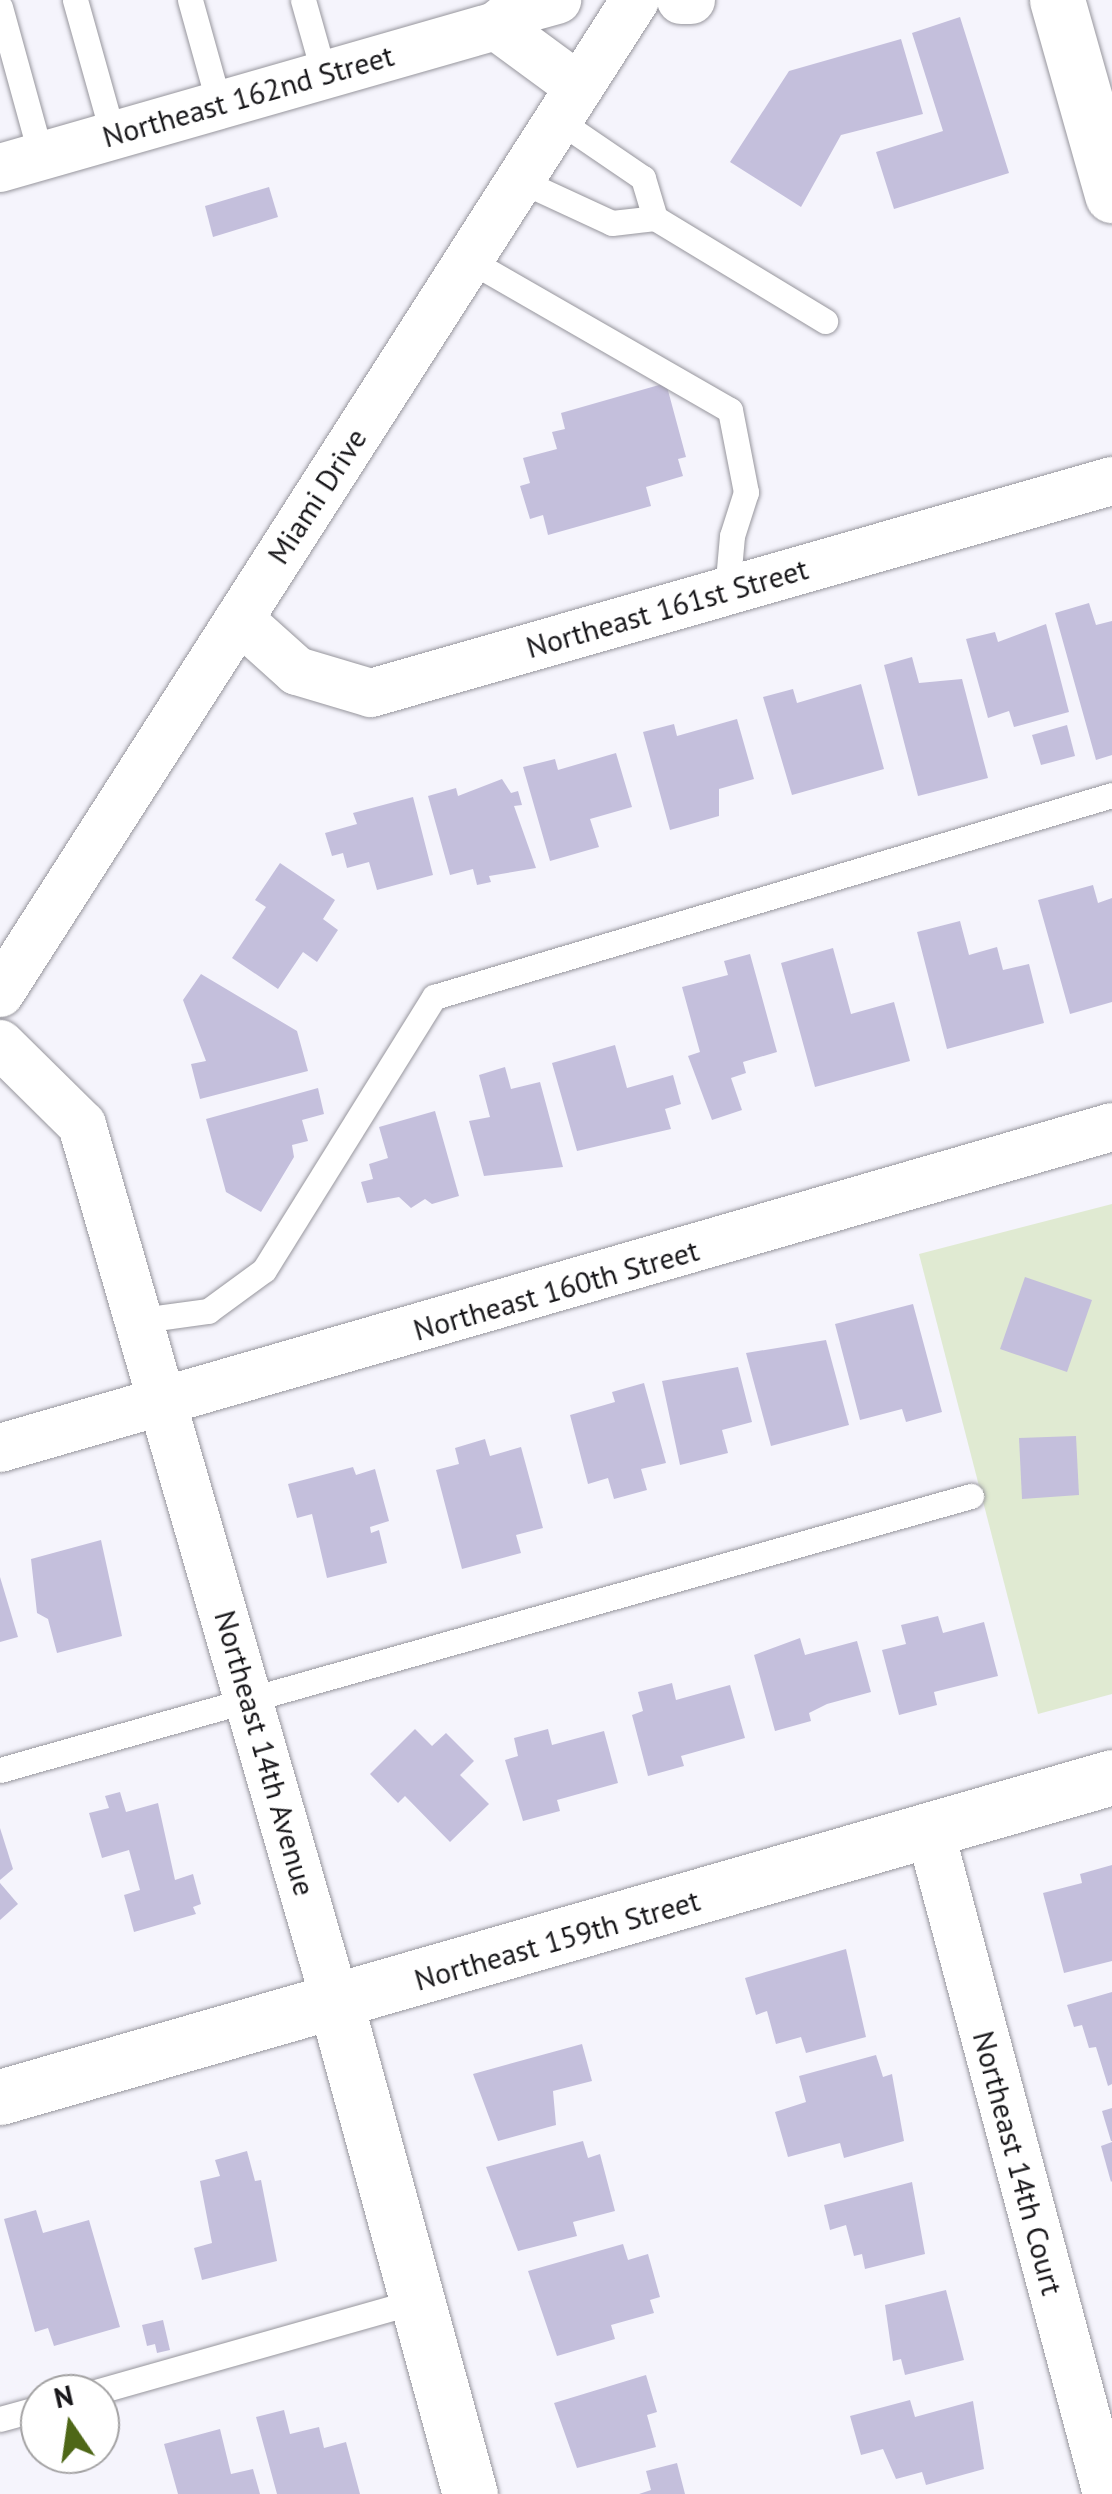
<!DOCTYPE html>
<html>
<head>
<meta charset="utf-8">
<style>
	body { margin:0 }
	#map { position:relative; width:1112px; height:2494px; overflow:hidden; background:#f5f4fc; font-family:"PT Sans",sans-serif }
	div>[style] { position:absolute }
	.green>* { inset:0; background:#e0ead2 }
	.building>* { inset:0; background:#c4bfdc }
	.roads { filter:drop-shadow(0 0 2px #97969d) drop-shadow(0 0 2px #97969d) }
	.lane>* { height:25px; margin:-12.5px; padding:0 12.5px; transform-origin:12.5px; border-radius:12.5px; background:#fff }
	.street>* { height:48px; margin:-24px; padding:0 24px; transform-origin:24px; border-radius:24px; background:#fff }
	.secondary>* { height:55px; margin:-27.5px; padding:0 27.5px; transform-origin:27.5px; border-radius:27.5px; background:#fff }
	span { translate:-50% -50%; white-space:nowrap; text-align:center; line-height:1.15; -webkit-text-stroke:10px #fff; paint-order:stroke }
	.street-label { font-size:30px; color:#18171a }
	.north { position:absolute; left:20px; top:2374px; width:100px; height:100px; box-sizing:border-box; background:#fff; border:2px solid #a3a2a3; border-radius:50%; rotate:347deg; font-size:28px; font-weight:700; line-height:40px; text-align:center; color:#18171a }
	.north::after { content:''; display:block; margin:auto; width:35px; height:45px; background:#4e6717; clip-path:polygon(50% 0,100% 100%,50% 72%,0 100%) }
</style>
</head>
<body>
<div id="map">
	<div class="green">
		<i style="clip-path:polygon(1112px 1204px,1112px 1694px,1038px 1714px,919px 1254px)"></i>
	</div>
	<div class="building">
		<i style="clip-path:polygon(960px 17px,1009px 173px,894px 209px,876px 152px,943px 131px,912px 33px)"></i>
		<i style="clip-path:polygon(901px 39px,923px 114px,841px 135px,801px 207px,730px 162px,789px 71px)"></i>
		<i style="clip-path:polygon(269px 187px,278px 217px,213px 237px,205px 206px)"></i>
		<i style="clip-path:polygon(666px 383px,686px 457px,678px 459px,683px 476px,646px 487px,651px 506px,548px 535px,543px 515px,530px 519px,520px 486px,530px 483px,523px 458px,557px 449px,552px 432px,565px 429px,561px 413px)"></i>
		<i style="clip-path:polygon(1089px 603px,1096px 625px,1112px 621px,1112px 755px,1096px 760px,1055px 613px)"></i>
		<i style="clip-path:polygon(1046px 624px,1069px 712px,1014px 727px,1009px 711px,988px 718px,966px 639px,995px 632px,998px 642px)"></i>
		<i style="clip-path:polygon(912px 657px,919px 683px,962px 679px,988px 778px,918px 796px,884px 665px)"></i>
		<i style="clip-path:polygon(861px 684px,884px 769px,792px 795px,763px 697px,793px 689px,797px 703px)"></i>
		<i style="clip-path:polygon(737px 719px,754px 779px,719px 789px,719px 816px,670px 830px,643px 732px,674px 724px,677px 736px)"></i>
		<i style="clip-path:polygon(1067px 725px,1075px 756px,1041px 765px,1032px 735px)"></i>
		<i style="clip-path:polygon(616px 753px,632px 807px,590px 819px,599px 847px,550px 861px,523px 767px,555px 759px,558px 770px)"></i>
		<i style="clip-path:polygon(502px 779px,511px 793px,518px 791px,522px 805px,514px 806px,536px 868px,489px 876px,491px 882px,477px 885px,473px 869px,450px 875px,428px 796px,456px 788px,458px 796px)"></i>
		<i style="clip-path:polygon(413px 797px,433px 875px,377px 890px,369px 862px,347px 868px,343px 853px,332px 856px,325px 833px,357px 824px,353px 813px)"></i>
		<i style="clip-path:polygon(280px 863px,335px 900px,323px 919px,338px 930px,317px 962px,303px 952px,278px 989px,232px 958px,266px 907px,255px 900px)"></i>
		<i style="clip-path:polygon(1093px 885px,1098px 903px,1112px 898px,1112px 1002px,1070px 1014px,1038px 900px)"></i>
		<i style="clip-path:polygon(960px 921px,969px 955px,997px 947px,1003px 970px,1029px 964px,1044px 1023px,947px 1049px,917px 932px)"></i>
		<i style="clip-path:polygon(833px 948px,851px 1014px,894px 1002px,910px 1061px,815px 1087px,781px 963px)"></i>
		<i style="clip-path:polygon(750px 954px,777px 1052px,743px 1062px,746px 1073px,731px 1078px,742px 1110px,712px 1120px,688px 1056px,700px 1052px,682px 987px,728px 975px,724px 961px)"></i>
		<i style="clip-path:polygon(201px 974px,297px 1031px,308px 1071px,200px 1099px,191px 1064px,206px 1061px,183px 1000px)"></i>
		<i style="clip-path:polygon(615px 1045px,627px 1088px,673px 1075px,681px 1104px,665px 1109px,671px 1129px,577px 1151px,552px 1063px)"></i>
		<i style="clip-path:polygon(505px 1067px,511px 1089px,540px 1082px,563px 1167px,484px 1176px,469px 1121px,490px 1117px,479px 1075px)"></i>
		<i style="clip-path:polygon(318px 1088px,324px 1114px,302px 1120px,308px 1141px,292px 1145px,294px 1157px,261px 1212px,226px 1192px,206px 1119px)"></i>
		<i style="clip-path:polygon(435px 1111px,459px 1196px,432px 1204px,425px 1199px,411px 1208px,399px 1197px,367px 1203px,361px 1182px,373px 1179px,369px 1164px,388px 1158px,379px 1127px)"></i>
		<i style="clip-path:polygon(1025px 1277px,1092px 1300px,1067px 1372px,1000px 1349px)"></i>
		<i style="clip-path:polygon(913px 1304px,942px 1412px,906px 1422px,902px 1409px,860px 1420px,835px 1324px)"></i>
		<i style="clip-path:polygon(826px 1340px,849px 1425px,771px 1446px,746px 1353px)"></i>
		<i style="clip-path:polygon(738px 1367px,752px 1422px,722px 1430px,728px 1453px,680px 1465px,662px 1381px)"></i>
		<i style="clip-path:polygon(644px 1383px,666px 1463px,641px 1469px,647px 1490px,614px 1499px,608px 1478px,588px 1484px,570px 1415px,615px 1402px,612px 1392px)"></i>
		<i style="clip-path:polygon(1076px 1436px,1079px 1495px,1022px 1499px,1019px 1438px)"></i>
		<i style="clip-path:polygon(485px 1439px,490px 1456px,521px 1447px,543px 1528px,516px 1535px,521px 1553px,462px 1569px,436px 1470px,459px 1464px,455px 1448px)"></i>
		<i style="clip-path:polygon(353px 1467px,356px 1475px,375px 1469px,389px 1521px,370px 1527px,371px 1533px,379px 1530px,387px 1563px,327px 1578px,312px 1514px,297px 1518px,288px 1484px)"></i>
		<i style="clip-path:polygon(101px 1540px,122px 1636px,57px 1653px,48px 1619px,37px 1613px,31px 1559px)"></i>
		<i style="clip-path:polygon(0 1577px,18px 1637px,0 1642px)"></i>
		<i style="clip-path:polygon(938px 1616px,943px 1633px,984px 1622px,998px 1676px,934px 1692px,937px 1705px,899px 1715px,882px 1650px,906px 1644px,901px 1625px)"></i>
		<i style="clip-path:polygon(800px 1638px,805px 1655px,857px 1641px,871px 1692px,827px 1704px,809px 1713px,811px 1721px,775px 1731px,754px 1655px)"></i>
		<i style="clip-path:polygon(672px 1683px,676px 1700px,730px 1685px,745px 1738px,681px 1756px,684px 1766px,648px 1776px,632px 1715px,643px 1711px,638px 1692px)"></i>
		<i style="clip-path:polygon(415px 1729px,432px 1746px,446px 1733px,474px 1761px,460px 1775px,489px 1804px,450px 1842px,405px 1796px,398px 1803px,370px 1774px)"></i>
		<i style="clip-path:polygon(548px 1729px,552px 1745px,604px 1731px,618px 1783px,557px 1800px,560px 1811px,523px 1821px,505px 1760px,518px 1756px,514px 1738px)"></i>
		<i style="clip-path:polygon(120px 1792px,126px 1812px,158px 1803px,175px 1880px,193px 1874px,201px 1904px,193px 1907px,196px 1914px,134px 1932px,124px 1895px,140px 1890px,129px 1850px,102px 1858px,89px 1813px,109px 1808px,105px 1796px)"></i>
		<i style="clip-path:polygon(0 1828px,13px 1869px,0 1880px)"></i>
		<i style="clip-path:polygon(1112px 1865px,1112px 1961px,1064px 1973px,1043px 1893px,1082px 1883px,1080px 1874px)"></i>
		<i style="clip-path:polygon(0 1883px,18px 1904px,0 1920px)"></i>
		<i style="clip-path:polygon(846px 1949px,866px 2037px,806px 2053px,801px 2037px,776px 2044px,767px 2011px,756px 2015px,745px 1978px)"></i>
		<i style="clip-path:polygon(1112px 1992px,1112px 2084px,1108px 2086px,1096px 2047px,1089px 2048px,1082px 2025px,1074px 2027px,1067px 2005px)"></i>
		<i style="clip-path:polygon(582px 2044px,592px 2081px,553px 2091px,556px 2125px,498px 2141px,473px 2074px)"></i>
		<i style="clip-path:polygon(876px 2055px,883px 2077px,892px 2074px,904px 2141px,844px 2158px,840px 2143px,788px 2157px,775px 2112px,806px 2102px,799px 2076px)"></i>
		<i style="clip-path:polygon(1112px 2108px,1112px 2141px,1111px 2141px,1102px 2111px)"></i>
		<i style="clip-path:polygon(583px 2141px,588px 2158px,600px 2154px,615px 2211px,573px 2222px,577px 2236px,518px 2251px,486px 2167px)"></i>
		<i style="clip-path:polygon(1112px 2142px,1112px 2181px,1111px 2182px,1101px 2146px)"></i>
		<i style="clip-path:polygon(247px 2151px,255px 2181px,261px 2180px,277px 2261px,202px 2280px,194px 2248px,212px 2243px,200px 2181px,220px 2176px,215px 2160px)"></i>
		<i style="clip-path:polygon(912px 2182px,925px 2254px,865px 2269px,862px 2254px,854px 2256px,846px 2225px,830px 2230px,824px 2205px)"></i>
		<i style="clip-path:polygon(36px 2210px,43px 2233px,89px 2220px,120px 2327px,54px 2346px,48px 2328px,35px 2332px,4px 2219px)"></i>
		<i style="clip-path:polygon(623px 2244px,628px 2260px,648px 2254px,660px 2297px,650px 2300px,654px 2313px,611px 2325px,615px 2339px,557px 2356px,528px 2271px)"></i>
		<i style="clip-path:polygon(946px 2290px,964px 2360px,905px 2375px,901px 2359px,893px 2361px,885px 2305px)"></i>
		<i style="clip-path:polygon(163px 2320px,170px 2350px,157px 2353px,155px 2344px,147px 2346px,142px 2325px)"></i>
		<i style="clip-path:polygon(646px 2375px,657px 2412px,647px 2415px,656px 2447px,577px 2468px,554px 2403px)"></i>
		<i style="clip-path:polygon(910px 2400px,915px 2417px,973px 2401px,984px 2469px,926px 2485px,922px 2472px,896px 2479px,883px 2449px,861px 2455px,850px 2416px)"></i>
		<i style="clip-path:polygon(284px 2410px,290px 2434px,319px 2427px,324px 2448px,346px 2442px,360px 2494px,277px 2494px,256px 2417px)"></i>
		<i style="clip-path:polygon(220px 2429px,231px 2474px,253px 2469px,260px 2494px,178px 2494px,164px 2444px)"></i>
		<i style="clip-path:polygon(677px 2463px,685px 2494px,639px 2494px,651px 2490px,646px 2471px)"></i>
	</div>
	<div class="roads">
		<div class="lane">
			<i style="left:75px;top:0;width:140px;rotate:74.3deg"></i>
			<i style="left:190px;top:0;width:108px;rotate:74.4deg"></i>
			<i style="left:303px;top:0;width:77px;rotate:74.2deg"></i>
			<i style="left:0;top:7px;width:155px;rotate:74.6deg"></i>
			<i style="left:519px;top:180px;width:102px;rotate:24.8deg"></i>
			<i style="left:612px;top:223px;width:43px;rotate:-6.6deg"></i>
			<i style="left:655px;top:218px;width:42px;rotate:-106.7deg"></i>
			<i style="left:643px;top:178px;width:103px;rotate:-145.7deg"></i>
			<i style="left:655px;top:218px;width:199px;rotate:31.2deg"></i>
			<i style="left:469px;top:260px;width:301px;rotate:29.9deg"></i>
			<i style="left:730px;top:410px;width:84px;rotate:79deg"></i>
			<i style="left:746px;top:492px;width:46px;rotate:107.7deg"></i>
			<i style="left:732px;top:536px;width:55px;rotate:95.2deg"></i>
			<i style="left:142px;top:1320px;width:67px;rotate:-7.8deg"></i>
			<i style="left:208px;top:1311px;width:69px;rotate:-36.2deg"></i>
			<i style="left:264px;top:1270px;width:322px;rotate:-58.1deg"></i>
			<i style="left:434px;top:997px;width:707px;rotate:-16.59deg"></i>
			<i style="left:0;top:1770px;width:1009px;rotate:-15.76deg"></i>
			<i style="left:88px;top:2394px;width:342px;rotate:-15.8deg"></i>
			<i style="left:0;top:2419px;width:41px;rotate:-15.4deg"></i>
		</div>
		<div class="street">
			<i style="left:681px;top:0;width:10px"></i>
			<i style="left:496px;top:26px;width:103px;rotate:36.3deg"></i>
			<i style="left:0;top:168px;width:516px;rotate:-15.98deg"></i>
			<i style="left:496px;top:26px;width:22px;rotate:-39deg"></i>
			<i style="left:513px;top:12px;width:46px;rotate:-15.3deg"></i>
			<i style="left:239px;top:619px;width:78px;rotate:41.9deg"></i>
			<i style="left:297px;top:671px;width:77px;rotate:16.6deg"></i>
			<i style="left:371px;top:693px;width:771px;rotate:-15.97deg"></i>
			<i style="left:0;top:993px;width:1179px;rotate:-57.4deg"></i>
			<i style="left:0;top:1044px;width:115px;rotate:44.6deg"></i>
			<i style="left:82px;top:1125px;width:915px;rotate:73.88deg"></i>
			<i style="left:0;top:1448px;width:1157px;rotate:-16.1deg"></i>
			<i style="left:930px;top:1831px;width:686px;rotate:75.05deg"></i>
		</div>
		<div class="secondary">
			<i style="left:1057px;top:0;width:203px;rotate:74.2deg"></i>
			<i style="left:336px;top:2004px;width:508px;rotate:74.71deg"></i>
			<i style="left:0;top:2097px;width:1157px;rotate:-16.05deg"></i>
		</div>
	</div>
	<div class="street-label">
		<span style="left:248px;top:96px;rotate:-16deg">Northeast 162nd Street</span>
		<span style="left:317px;top:496px;rotate:-57deg">Miami Drive</span>
		<span style="left:667px;top:608px;rotate:-16deg">Northeast 161st Street</span>
		<span style="left:556px;top:1290px;rotate:-16deg">Northeast 160th Street</span>
		<span style="left:265px;top:1753px;rotate:74deg">Northeast 14th Avenue</span>
		<span style="left:557px;top:1940px;rotate:-16deg">Northeast 159th Street</span>
		<span style="left:1018px;top:2163px;rotate:75deg">Northeast 14th Court</span>
	</div>
	<div class="north">N</div>
</div>
</body>
</html>
